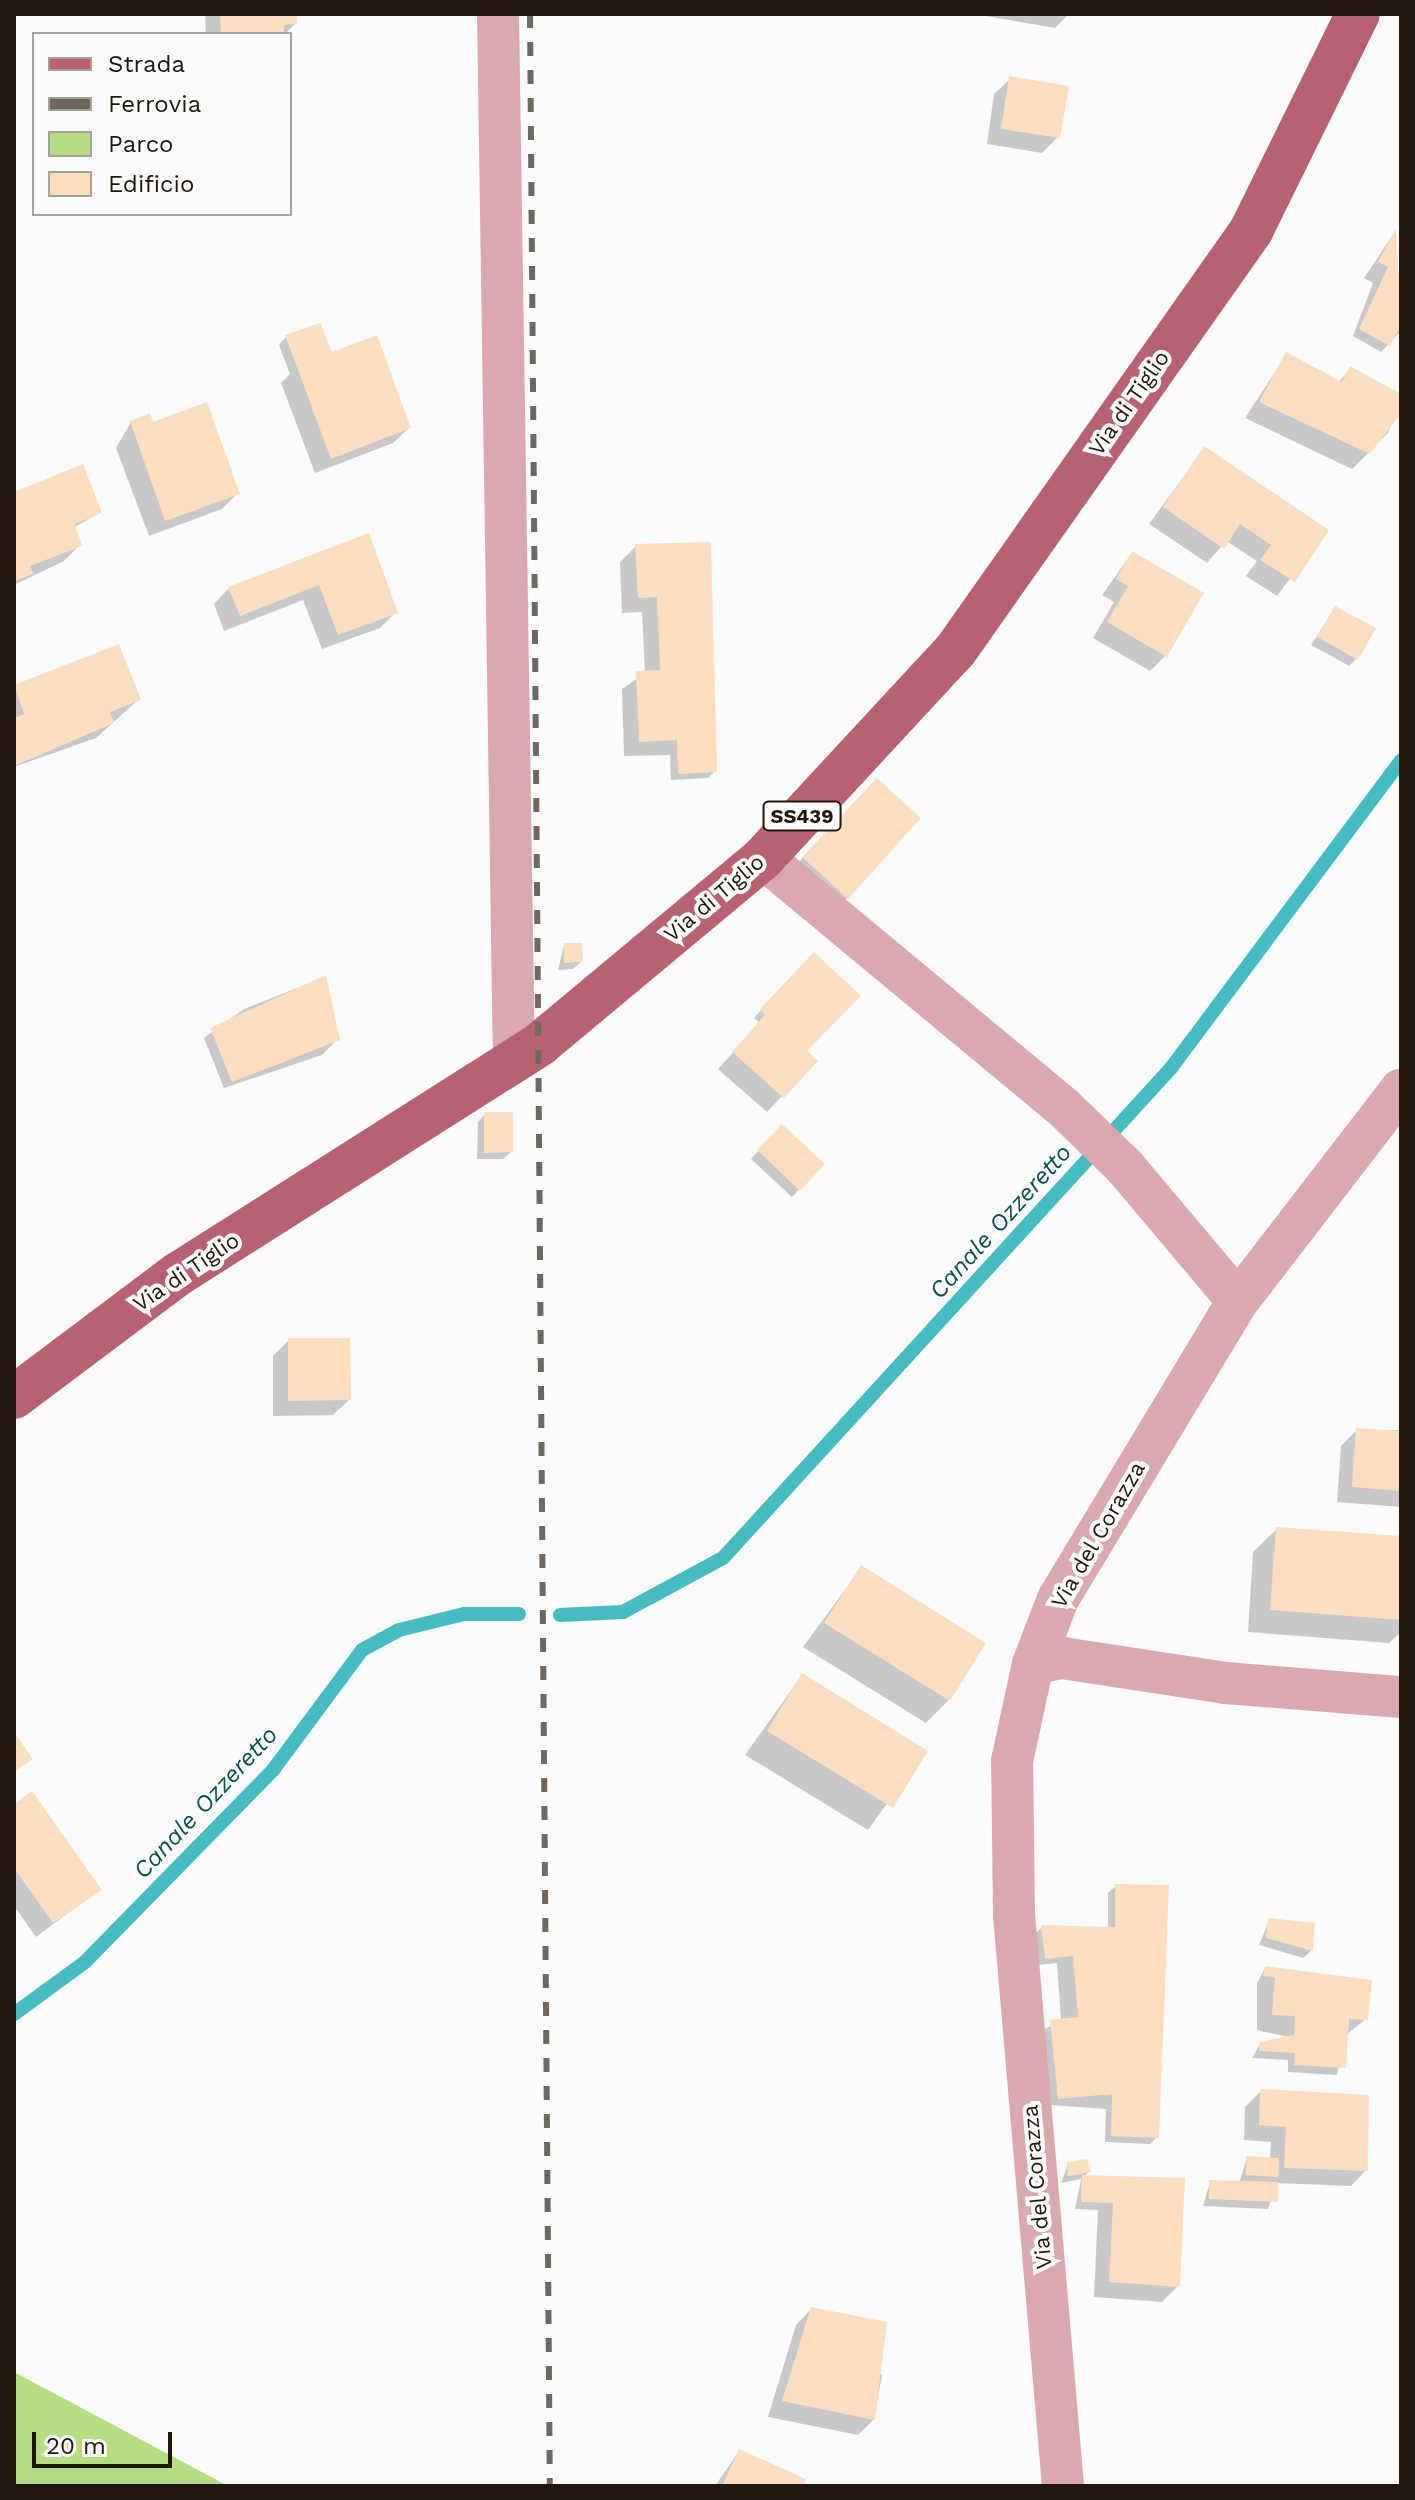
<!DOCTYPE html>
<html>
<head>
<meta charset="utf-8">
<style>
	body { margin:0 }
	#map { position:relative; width:1415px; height:2500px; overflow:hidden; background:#fbfbfb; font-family:"Work Sans",sans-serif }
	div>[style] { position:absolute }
	.green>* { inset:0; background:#b5dd81 }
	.shadow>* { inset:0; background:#0003 }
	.stream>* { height:14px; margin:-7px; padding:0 7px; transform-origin:7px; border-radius:7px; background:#46bcc0 }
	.building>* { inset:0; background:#fbdebf }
	.minor>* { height:42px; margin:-21px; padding:0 21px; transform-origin:21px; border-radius:21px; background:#daa9b0 }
	.primary>* { height:44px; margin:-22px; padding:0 22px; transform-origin:22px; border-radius:22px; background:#b76272 }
	.rail>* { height:6px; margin-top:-3px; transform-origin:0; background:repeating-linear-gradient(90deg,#6e6861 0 14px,transparent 0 28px) }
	span { translate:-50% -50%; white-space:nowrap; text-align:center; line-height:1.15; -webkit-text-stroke:8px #fbfbfb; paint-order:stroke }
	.shield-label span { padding:2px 6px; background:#fbfbfb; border:2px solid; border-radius:6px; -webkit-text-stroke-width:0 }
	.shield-label { font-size:20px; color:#21170d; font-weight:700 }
	.street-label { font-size:22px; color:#21170d }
	.water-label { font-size:24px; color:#085052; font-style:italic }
	.frame { position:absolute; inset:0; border:16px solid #21170d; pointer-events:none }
	.legend { position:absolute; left:32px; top:32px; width:260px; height:184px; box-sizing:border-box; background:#fbfbfb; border:2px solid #a4a09c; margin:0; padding:10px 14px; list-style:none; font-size:24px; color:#21170d }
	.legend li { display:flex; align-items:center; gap:16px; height:40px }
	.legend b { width:40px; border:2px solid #a4a09c }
	.scale { position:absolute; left:32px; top:2432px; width:140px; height:36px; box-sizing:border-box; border:4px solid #21170d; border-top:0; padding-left:10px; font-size:24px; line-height:28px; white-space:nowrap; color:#21170d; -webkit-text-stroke:6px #fbfbfb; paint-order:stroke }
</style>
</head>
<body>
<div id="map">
	<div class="green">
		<i style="clip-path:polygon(14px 2372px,228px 2486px,14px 2486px)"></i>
	</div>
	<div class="shadow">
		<i style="clip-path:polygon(205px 14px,295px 14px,295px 24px,285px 34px,206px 34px)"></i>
		<i style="clip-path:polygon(974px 14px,1069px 14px,1055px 28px)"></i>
		<i style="clip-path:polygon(1010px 79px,1058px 137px,1042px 153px,987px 144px,994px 94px)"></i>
		<i style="clip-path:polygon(1396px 230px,1401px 331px,1381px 352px,1353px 336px,1373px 283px,1364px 278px)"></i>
		<i style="clip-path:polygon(286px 337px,329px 351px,409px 428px,393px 443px,315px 473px,281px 383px,290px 374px,279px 345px)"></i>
		<i style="clip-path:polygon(1287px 354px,1338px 382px,1351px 369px,1401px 396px,1388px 433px,1352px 469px,1245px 418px)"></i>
		<i style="clip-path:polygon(131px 422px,237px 494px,222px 509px,149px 536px,116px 448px)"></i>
		<i style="clip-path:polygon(1204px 449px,1326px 531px,1277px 596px,1246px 576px,1257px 561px,1226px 541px,1207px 563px,1149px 524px)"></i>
		<i style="clip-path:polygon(14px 494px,99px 513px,73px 528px,80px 545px,64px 561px,14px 585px)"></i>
		<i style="clip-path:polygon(709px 544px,715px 771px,708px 778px,671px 780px,670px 755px,624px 756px,622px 689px,645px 673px,642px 612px,622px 613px,620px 562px,636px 546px)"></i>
		<i style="clip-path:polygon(1132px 553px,1165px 656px,1150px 671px,1093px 638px,1114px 602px,1102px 595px)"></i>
		<i style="clip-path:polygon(310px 556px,396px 612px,380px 628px,322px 649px,303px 600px,224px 631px,214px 604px,229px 588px)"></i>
		<i style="clip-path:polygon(1335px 608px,1356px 659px,1349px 666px,1311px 645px)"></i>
		<i style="clip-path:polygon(118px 646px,138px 700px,96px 738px,14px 767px,14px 687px)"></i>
		<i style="clip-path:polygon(843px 814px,847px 898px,831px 913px,788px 874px)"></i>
		<i style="clip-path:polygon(564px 945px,581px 962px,573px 969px,558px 970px)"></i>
		<i style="clip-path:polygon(325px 977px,338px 1039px,322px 1055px,224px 1088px,204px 1038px,244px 1009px)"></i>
		<i style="clip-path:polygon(765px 1005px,815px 1061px,767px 1112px,718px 1069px,760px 1023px,754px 1018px)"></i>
		<i style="clip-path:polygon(485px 1114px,511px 1152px,503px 1159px,477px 1159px,478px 1122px)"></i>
		<i style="clip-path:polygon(782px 1126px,822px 1165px,792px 1197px,751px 1159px)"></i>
		<i style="clip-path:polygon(289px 1340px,349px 1400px,333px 1415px,273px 1416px,273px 1356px)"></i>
		<i style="clip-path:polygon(1357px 1430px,1401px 1430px,1401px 1507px,1337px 1502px,1341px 1446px)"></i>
		<i style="clip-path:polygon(1277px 1529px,1401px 1538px,1401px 1632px,1389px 1643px,1248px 1632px,1253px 1552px)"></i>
		<i style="clip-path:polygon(861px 1568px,949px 1700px,926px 1723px,803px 1647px)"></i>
		<i style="clip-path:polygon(802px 1675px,925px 1751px,868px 1830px,745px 1755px)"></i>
		<i style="clip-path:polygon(14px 1807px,99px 1890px,36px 1937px,14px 1906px)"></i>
		<i style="clip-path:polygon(1116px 1886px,1157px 2137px,1150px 2144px,1105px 2142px,1106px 2109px,1051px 2105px,1043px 2030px,1061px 2021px,1057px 1963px,1038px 1965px,1035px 1934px,1042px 1927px,1108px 1929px,1108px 1893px)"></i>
		<i style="clip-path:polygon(1269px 1921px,1313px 1925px,1311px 1951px,1303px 1958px,1259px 1945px)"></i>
		<i style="clip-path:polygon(1265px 1968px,1366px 2019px,1346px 2035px,1337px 2075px,1288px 2072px,1288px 2060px,1252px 2058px,1260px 2044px,1288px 2037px,1257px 2030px,1257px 1983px)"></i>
		<i style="clip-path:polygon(1261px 2091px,1366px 2170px,1351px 2186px,1276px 2183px,1268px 2209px,1203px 2206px,1210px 2182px,1239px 2183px,1247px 2158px,1270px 2159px,1271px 2142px,1244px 2140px,1245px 2107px)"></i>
		<i style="clip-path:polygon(1068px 2164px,1089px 2172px,1083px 2177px,1114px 2177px,1178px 2286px,1162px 2302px,1094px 2297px,1098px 2210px,1075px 2209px,1081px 2179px,1061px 2183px)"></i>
		<i style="clip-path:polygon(811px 2309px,882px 2375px,874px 2419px,858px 2435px,768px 2417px,796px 2325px)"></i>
		<i style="clip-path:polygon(739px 2451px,801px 2486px,715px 2486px)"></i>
	</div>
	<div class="stream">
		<i style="left:560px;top:1615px;width:63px;rotate:-2.7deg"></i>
		<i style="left:623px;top:1612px;width:114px;rotate:-28.4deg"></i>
		<i style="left:723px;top:1558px;width:664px;rotate:-47.56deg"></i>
		<i style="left:1171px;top:1068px;width:384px;rotate:-53.2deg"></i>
		<i style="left:14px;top:2014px;width:88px;rotate:-36.2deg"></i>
		<i style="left:85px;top:1962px;width:269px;rotate:-45.6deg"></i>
		<i style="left:273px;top:1770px;width:149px;rotate:-53.4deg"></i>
		<i style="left:362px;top:1650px;width:42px;rotate:-28.4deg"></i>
		<i style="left:399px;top:1630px;width:67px;rotate:-13.8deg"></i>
		<i style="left:464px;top:1614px;width:55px"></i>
	</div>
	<div class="building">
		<i style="clip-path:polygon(220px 14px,297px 14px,297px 24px,284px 25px,284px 34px,221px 34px)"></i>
		<i style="clip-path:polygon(1009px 76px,1069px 86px,1060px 138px,1001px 129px)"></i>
		<i style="clip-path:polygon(1396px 228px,1401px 326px,1390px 346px,1359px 329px,1388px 267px,1378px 262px)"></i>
		<i style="clip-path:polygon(320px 323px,332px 352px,377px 335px,411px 428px,331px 459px,285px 335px)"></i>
		<i style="clip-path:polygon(1286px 352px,1342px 382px,1350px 366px,1401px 394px,1401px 413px,1370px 454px,1259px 402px)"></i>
		<i style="clip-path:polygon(207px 402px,240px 494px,165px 521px,130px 421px,150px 413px,153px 422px)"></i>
		<i style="clip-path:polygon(1204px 446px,1329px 530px,1295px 582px,1260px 560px,1271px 545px,1240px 524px,1224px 549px,1163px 507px)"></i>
		<i style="clip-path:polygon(83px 464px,102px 513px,75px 524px,82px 546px,30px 566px,33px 574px,14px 581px,14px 492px)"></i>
		<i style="clip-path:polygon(369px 533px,398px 613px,338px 635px,319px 585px,240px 616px,228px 587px)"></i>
		<i style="clip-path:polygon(711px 542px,717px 772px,678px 774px,677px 740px,639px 742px,636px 671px,660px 670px,657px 597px,638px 598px,635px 544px)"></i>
		<i style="clip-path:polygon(1132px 551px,1204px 593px,1167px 657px,1107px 622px,1128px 586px,1116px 579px)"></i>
		<i style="clip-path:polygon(1335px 606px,1376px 628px,1358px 660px,1317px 637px)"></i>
		<i style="clip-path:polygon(119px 644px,141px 700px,110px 712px,114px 723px,14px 766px,14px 718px,24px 714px,14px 685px)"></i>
		<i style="clip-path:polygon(877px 778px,921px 818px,848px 899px,802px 857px)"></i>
		<i style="clip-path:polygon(564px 943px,582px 943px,583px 962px,564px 963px)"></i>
		<i style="clip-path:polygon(814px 952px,861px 996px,807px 1051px,818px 1061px,784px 1098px,732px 1052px,765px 1015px,760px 1009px)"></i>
		<i style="clip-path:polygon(326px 975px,340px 1040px,232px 1082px,210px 1028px)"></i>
		<i style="clip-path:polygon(484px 1112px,513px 1112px,513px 1152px,484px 1153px)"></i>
		<i style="clip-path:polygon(782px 1124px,825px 1164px,800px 1191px,757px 1150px)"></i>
		<i style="clip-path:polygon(288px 1338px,350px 1338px,351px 1400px,288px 1401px)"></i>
		<i style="clip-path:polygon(1356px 1428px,1401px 1431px,1401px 1491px,1352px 1487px)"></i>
		<i style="clip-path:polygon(1276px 1527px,1401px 1536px,1401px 1620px,1270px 1610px)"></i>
		<i style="clip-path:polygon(861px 1565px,986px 1643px,950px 1701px,824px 1623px)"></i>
		<i style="clip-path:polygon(802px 1673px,928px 1751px,893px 1808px,767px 1731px)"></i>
		<i style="clip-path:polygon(14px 1732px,33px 1759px,14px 1772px)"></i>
		<i style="clip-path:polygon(32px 1791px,102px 1890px,53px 1923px,14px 1868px,14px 1804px)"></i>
		<i style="clip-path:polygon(1115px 1884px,1169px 1885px,1159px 2138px,1111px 2136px,1112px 2094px,1058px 2099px,1050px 2020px,1078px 2017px,1073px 1956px,1045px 1959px,1041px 1925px,1115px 1927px)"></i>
		<i style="clip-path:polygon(1268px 1918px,1315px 1923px,1313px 1951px,1266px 1938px)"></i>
		<i style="clip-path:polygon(1265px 1966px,1372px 1980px,1368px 2020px,1349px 2019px,1346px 2068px,1294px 2065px,1295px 2053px,1259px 2051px,1259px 2042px,1294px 2035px,1295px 2016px,1272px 2015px,1275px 1977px,1263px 1976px)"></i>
		<i style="clip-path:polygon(1260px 2089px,1369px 2095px,1368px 2171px,1284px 2168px,1286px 2127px,1259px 2125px)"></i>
		<i style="clip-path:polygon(1246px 2156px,1279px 2158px,1278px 2177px,1246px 2175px)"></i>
		<i style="clip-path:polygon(1087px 2159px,1091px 2172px,1068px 2176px,1067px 2162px)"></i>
		<i style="clip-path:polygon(1082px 2175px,1185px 2178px,1180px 2287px,1109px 2282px,1113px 2203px,1081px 2202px)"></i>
		<i style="clip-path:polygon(1209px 2180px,1278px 2182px,1278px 2202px,1209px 2199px)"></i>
		<i style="clip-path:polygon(811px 2307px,887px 2322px,875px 2420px,782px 2401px)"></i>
		<i style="clip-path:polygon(739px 2449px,806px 2479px,803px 2486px,722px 2486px)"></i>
	</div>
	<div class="minor">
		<i style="left:498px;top:14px;width:1048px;rotate:89.13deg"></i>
		<i style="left:763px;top:858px;width:391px;rotate:39.7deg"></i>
		<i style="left:1064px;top:1108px;width:85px;rotate:44deg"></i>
		<i style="left:1125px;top:1167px;width:175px;rotate:49.9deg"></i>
		<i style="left:1033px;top:1664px;width:30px;rotate:-12deg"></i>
		<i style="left:1062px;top:1658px;width:166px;rotate:8.7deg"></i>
		<i style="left:1226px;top:1683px;width:176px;rotate:4.6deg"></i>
		<i style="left:1063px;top:2486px;width:573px;rotate:-94.9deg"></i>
		<i style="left:1014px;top:1915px;width:154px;rotate:-90.7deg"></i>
		<i style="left:1012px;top:1761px;width:99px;rotate:-77.8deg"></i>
		<i style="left:1033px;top:1664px;width:70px;rotate:-69deg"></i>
		<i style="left:1058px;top:1599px;width:348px;rotate:-58.9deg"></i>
		<i style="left:1238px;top:1301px;width:267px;rotate:-52.4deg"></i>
	</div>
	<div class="primary">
		<i style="left:14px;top:1397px;width:205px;rotate:-36.9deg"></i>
		<i style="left:178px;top:1274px;width:429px;rotate:-32.4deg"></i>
		<i style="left:540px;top:1044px;width:290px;rotate:-39.8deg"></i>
		<i style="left:763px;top:858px;width:282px;rotate:-47.2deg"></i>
		<i style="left:955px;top:651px;width:514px;rotate:-54.83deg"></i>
		<i style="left:1251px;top:231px;width:242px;rotate:-63.8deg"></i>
	</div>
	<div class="rail">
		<i style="left:530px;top:14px;width:2472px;rotate:89.54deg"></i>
	</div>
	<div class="shield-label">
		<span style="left:802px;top:816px">SS439</span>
	</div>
	<div class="street-label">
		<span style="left:1129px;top:403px;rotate:-55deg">Via di Tiglio</span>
		<span style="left:714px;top:898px;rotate:-40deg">Via di Tiglio</span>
		<span style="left:186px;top:1272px;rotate:-34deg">Via di Tiglio</span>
		<span style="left:1098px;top:1535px;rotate:-60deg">Via del Corazza</span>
		<span style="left:1037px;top:2187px;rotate:-95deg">Via del Corazza</span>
	</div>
	<div class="water-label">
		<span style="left:1001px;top:1222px;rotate:-48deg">Canale Ozzeretto</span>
		<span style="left:206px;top:1803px;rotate:-47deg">Canale Ozzeretto</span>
	</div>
	<div class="frame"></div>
	<ul class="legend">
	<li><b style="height:10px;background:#b76272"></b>Strada</li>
	<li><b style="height:10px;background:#6e6861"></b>Ferrovia</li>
	<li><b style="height:22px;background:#b5dd81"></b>Parco</li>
	<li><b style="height:22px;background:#fbdebf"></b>Edificio</li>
	</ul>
	<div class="scale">20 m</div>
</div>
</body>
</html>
